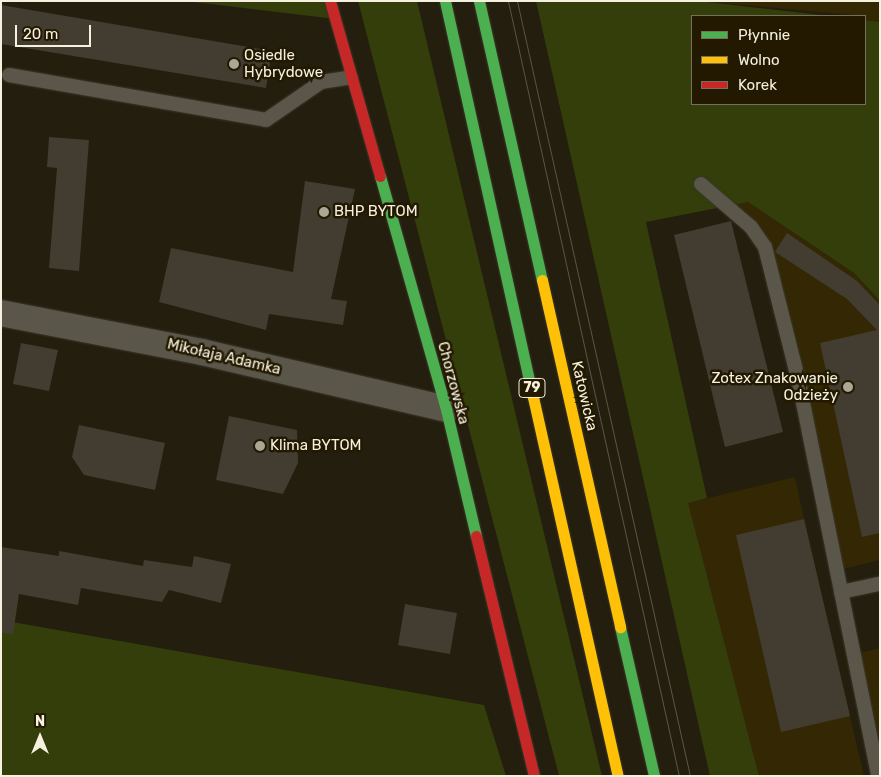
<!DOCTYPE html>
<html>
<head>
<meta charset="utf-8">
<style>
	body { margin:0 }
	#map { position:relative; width:881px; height:777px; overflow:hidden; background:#231e0d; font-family:Rubik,sans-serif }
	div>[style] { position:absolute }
	.built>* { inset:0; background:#332803 }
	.green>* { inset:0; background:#333e0b }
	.building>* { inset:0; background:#433c31 }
	.roads { filter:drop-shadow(0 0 1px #3b362b) drop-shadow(0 0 1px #3b362b) }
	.lane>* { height:14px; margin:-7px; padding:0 7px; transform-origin:7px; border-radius:7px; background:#5a5649 }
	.street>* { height:26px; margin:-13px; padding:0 13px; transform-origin:13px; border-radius:13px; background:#5a5649 }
	.fast>* { height:11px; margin:-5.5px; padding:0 5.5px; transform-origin:5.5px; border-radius:5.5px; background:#4caf50 }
	.slow>* { height:11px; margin:-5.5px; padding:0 5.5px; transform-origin:5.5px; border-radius:5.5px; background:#ffc107 }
	.jam>* { height:11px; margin:-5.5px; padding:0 5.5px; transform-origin:5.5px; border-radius:5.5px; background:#c62828 }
	.tram>* { height:1px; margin:-0.5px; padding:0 0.5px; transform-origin:0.5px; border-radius:0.5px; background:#5a5649 }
	.dots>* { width:14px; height:14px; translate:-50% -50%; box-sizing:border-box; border:2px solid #221900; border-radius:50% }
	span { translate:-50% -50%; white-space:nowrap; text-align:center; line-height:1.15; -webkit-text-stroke:5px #221900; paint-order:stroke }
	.shield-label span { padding:1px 4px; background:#221900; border:1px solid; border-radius:4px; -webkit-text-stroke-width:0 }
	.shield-label { font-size:14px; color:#f6f0de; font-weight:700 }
	.poi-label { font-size:15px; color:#f6f0de }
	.left { translate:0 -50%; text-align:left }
	.right { translate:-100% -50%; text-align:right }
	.street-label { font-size:15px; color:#f6f0de }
	.frame { position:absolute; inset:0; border:2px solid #f6f0de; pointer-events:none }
	.legend { position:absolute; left:691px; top:15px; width:175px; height:90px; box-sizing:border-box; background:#221900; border:1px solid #776f59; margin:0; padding:6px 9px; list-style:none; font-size:15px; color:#f6f0de }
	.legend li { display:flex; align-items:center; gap:10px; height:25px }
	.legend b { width:25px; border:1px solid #776f59 }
	.north { position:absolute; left:15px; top:712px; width:50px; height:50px; -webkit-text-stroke:4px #221900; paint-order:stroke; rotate:0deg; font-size:14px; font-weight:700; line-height:20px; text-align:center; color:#f6f0de }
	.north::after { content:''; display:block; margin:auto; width:18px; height:22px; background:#f6f0de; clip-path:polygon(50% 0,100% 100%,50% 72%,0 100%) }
	.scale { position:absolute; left:15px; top:25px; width:76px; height:22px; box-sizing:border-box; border:2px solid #f6f0de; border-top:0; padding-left:6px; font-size:15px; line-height:18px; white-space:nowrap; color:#f6f0de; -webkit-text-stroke:4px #221900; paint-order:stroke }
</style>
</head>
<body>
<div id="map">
	<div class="built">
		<i style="clip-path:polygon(699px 1px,880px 1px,880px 22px,865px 20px,865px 16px)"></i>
		<i style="clip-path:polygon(748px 202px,854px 273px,880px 301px,880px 560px,843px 569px,771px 246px,733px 205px)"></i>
		<i style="clip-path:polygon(795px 477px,804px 519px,864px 776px,759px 776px,687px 503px)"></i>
		<i style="clip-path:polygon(880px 648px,880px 744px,860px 653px)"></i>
	</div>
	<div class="green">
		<i style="clip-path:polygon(185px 1px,330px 1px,335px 19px)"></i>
		<i style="clip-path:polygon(358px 1px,417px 1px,602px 776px,559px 776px)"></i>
		<i style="clip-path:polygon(536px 1px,699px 1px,829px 16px,692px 16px,692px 104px,865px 104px,865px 20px,880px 22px,880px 301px,854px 273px,748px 202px,646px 222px,707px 498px,688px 503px,759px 776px,710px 776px)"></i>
		<i style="clip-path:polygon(1px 620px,484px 705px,506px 776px,1px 776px)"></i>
	</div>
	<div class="building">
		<i style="clip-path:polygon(1px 5px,272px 51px,266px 88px,1px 44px)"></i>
		<i style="clip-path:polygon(49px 137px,89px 140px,79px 271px,49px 268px,57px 168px,47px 167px)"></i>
		<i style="clip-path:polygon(305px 181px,355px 189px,331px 299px,347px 301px,343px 325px,269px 314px,266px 330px,159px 302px,171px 248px,293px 272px)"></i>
		<i style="clip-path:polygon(731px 221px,783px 432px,725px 447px,674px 235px)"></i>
		<i style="clip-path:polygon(787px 233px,857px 281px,880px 305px,880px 533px,862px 537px,820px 343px,877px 330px,847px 299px,775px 252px)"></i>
		<i style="clip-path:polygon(21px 343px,58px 350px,49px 391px,13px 384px)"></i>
		<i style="clip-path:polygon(229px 416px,297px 430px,298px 463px,283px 494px,216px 480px)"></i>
		<i style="clip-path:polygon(79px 425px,165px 443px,155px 490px,84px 475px,72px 457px)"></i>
		<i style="clip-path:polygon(804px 519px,850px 716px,781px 732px,736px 535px)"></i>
		<i style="clip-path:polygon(1px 547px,59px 556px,59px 551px,143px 566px,144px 560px,192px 567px,194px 556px,231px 564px,221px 603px,169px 590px,162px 602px,81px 588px,78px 605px,19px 594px,13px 634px,1px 633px)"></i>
		<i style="clip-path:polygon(405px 604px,457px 613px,450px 654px,398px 645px)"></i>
	</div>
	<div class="roads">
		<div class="lane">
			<i style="left:9px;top:75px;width:261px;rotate:9.9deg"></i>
			<i style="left:266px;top:120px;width:67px;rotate:-34.6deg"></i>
			<i style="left:321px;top:82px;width:30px;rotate:-9deg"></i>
			<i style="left:701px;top:184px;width:66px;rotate:40.7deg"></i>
			<i style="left:751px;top:227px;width:24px;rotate:55deg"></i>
			<i style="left:765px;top:247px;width:135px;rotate:75.9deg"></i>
			<i style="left:798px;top:378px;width:406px;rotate:78.6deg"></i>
			<i style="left:841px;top:592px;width:40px;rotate:-12deg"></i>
		</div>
		<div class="street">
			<i style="left:1px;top:313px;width:205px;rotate:11deg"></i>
			<i style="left:202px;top:352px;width:251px;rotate:13.1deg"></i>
		</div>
		<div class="fast">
			<i style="left:445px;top:1px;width:406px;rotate:77.5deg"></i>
			<i style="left:479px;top:1px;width:286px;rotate:77.3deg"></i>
			<i style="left:380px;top:176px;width:242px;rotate:74.2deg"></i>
			<i style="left:446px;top:409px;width:130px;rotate:76.7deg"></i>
			<i style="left:620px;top:627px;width:153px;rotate:77.1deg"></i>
		</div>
		<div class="slow">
			<i style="left:542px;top:280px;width:356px;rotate:77.3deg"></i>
			<i style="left:533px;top:397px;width:388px;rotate:77.4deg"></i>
		</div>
		<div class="jam">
			<i style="left:330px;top:1px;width:182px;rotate:74.1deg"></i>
			<i style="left:476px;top:536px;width:247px;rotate:76.4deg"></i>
		</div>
	</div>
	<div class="tram">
		<i style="left:508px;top:1px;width:794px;rotate:77.56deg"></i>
		<i style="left:517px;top:1px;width:794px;rotate:77.42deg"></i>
	</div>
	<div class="dots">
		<i style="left:234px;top:64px;background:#aca695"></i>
		<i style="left:324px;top:212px;background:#aca695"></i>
		<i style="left:848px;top:387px;background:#aca695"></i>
		<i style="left:260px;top:446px;background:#aca695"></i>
	</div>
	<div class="shield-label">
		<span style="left:532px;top:388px">79</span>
	</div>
	<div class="poi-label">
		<span class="left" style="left:244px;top:64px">Osiedle<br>Hybrydowe</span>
		<span class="left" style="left:334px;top:212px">BHP BYTOM</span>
		<span class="right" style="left:838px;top:387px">Zotex Znakowanie<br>Odzieży</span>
		<span class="left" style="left:270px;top:446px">Klima BYTOM</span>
	</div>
	<div class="street-label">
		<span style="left:224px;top:357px;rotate:13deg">Mikołaja Adamka</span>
		<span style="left:453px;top:383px;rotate:75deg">Chorzowska</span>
		<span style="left:584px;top:396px;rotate:77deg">Katowicka</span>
	</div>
	<div class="frame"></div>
	<ul class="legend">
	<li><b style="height:6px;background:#4caf50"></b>Płynnie</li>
	<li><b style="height:6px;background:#ffc107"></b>Wolno</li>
	<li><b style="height:6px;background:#c62828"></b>Korek</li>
	</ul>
	<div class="north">N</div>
	<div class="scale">20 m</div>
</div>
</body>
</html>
